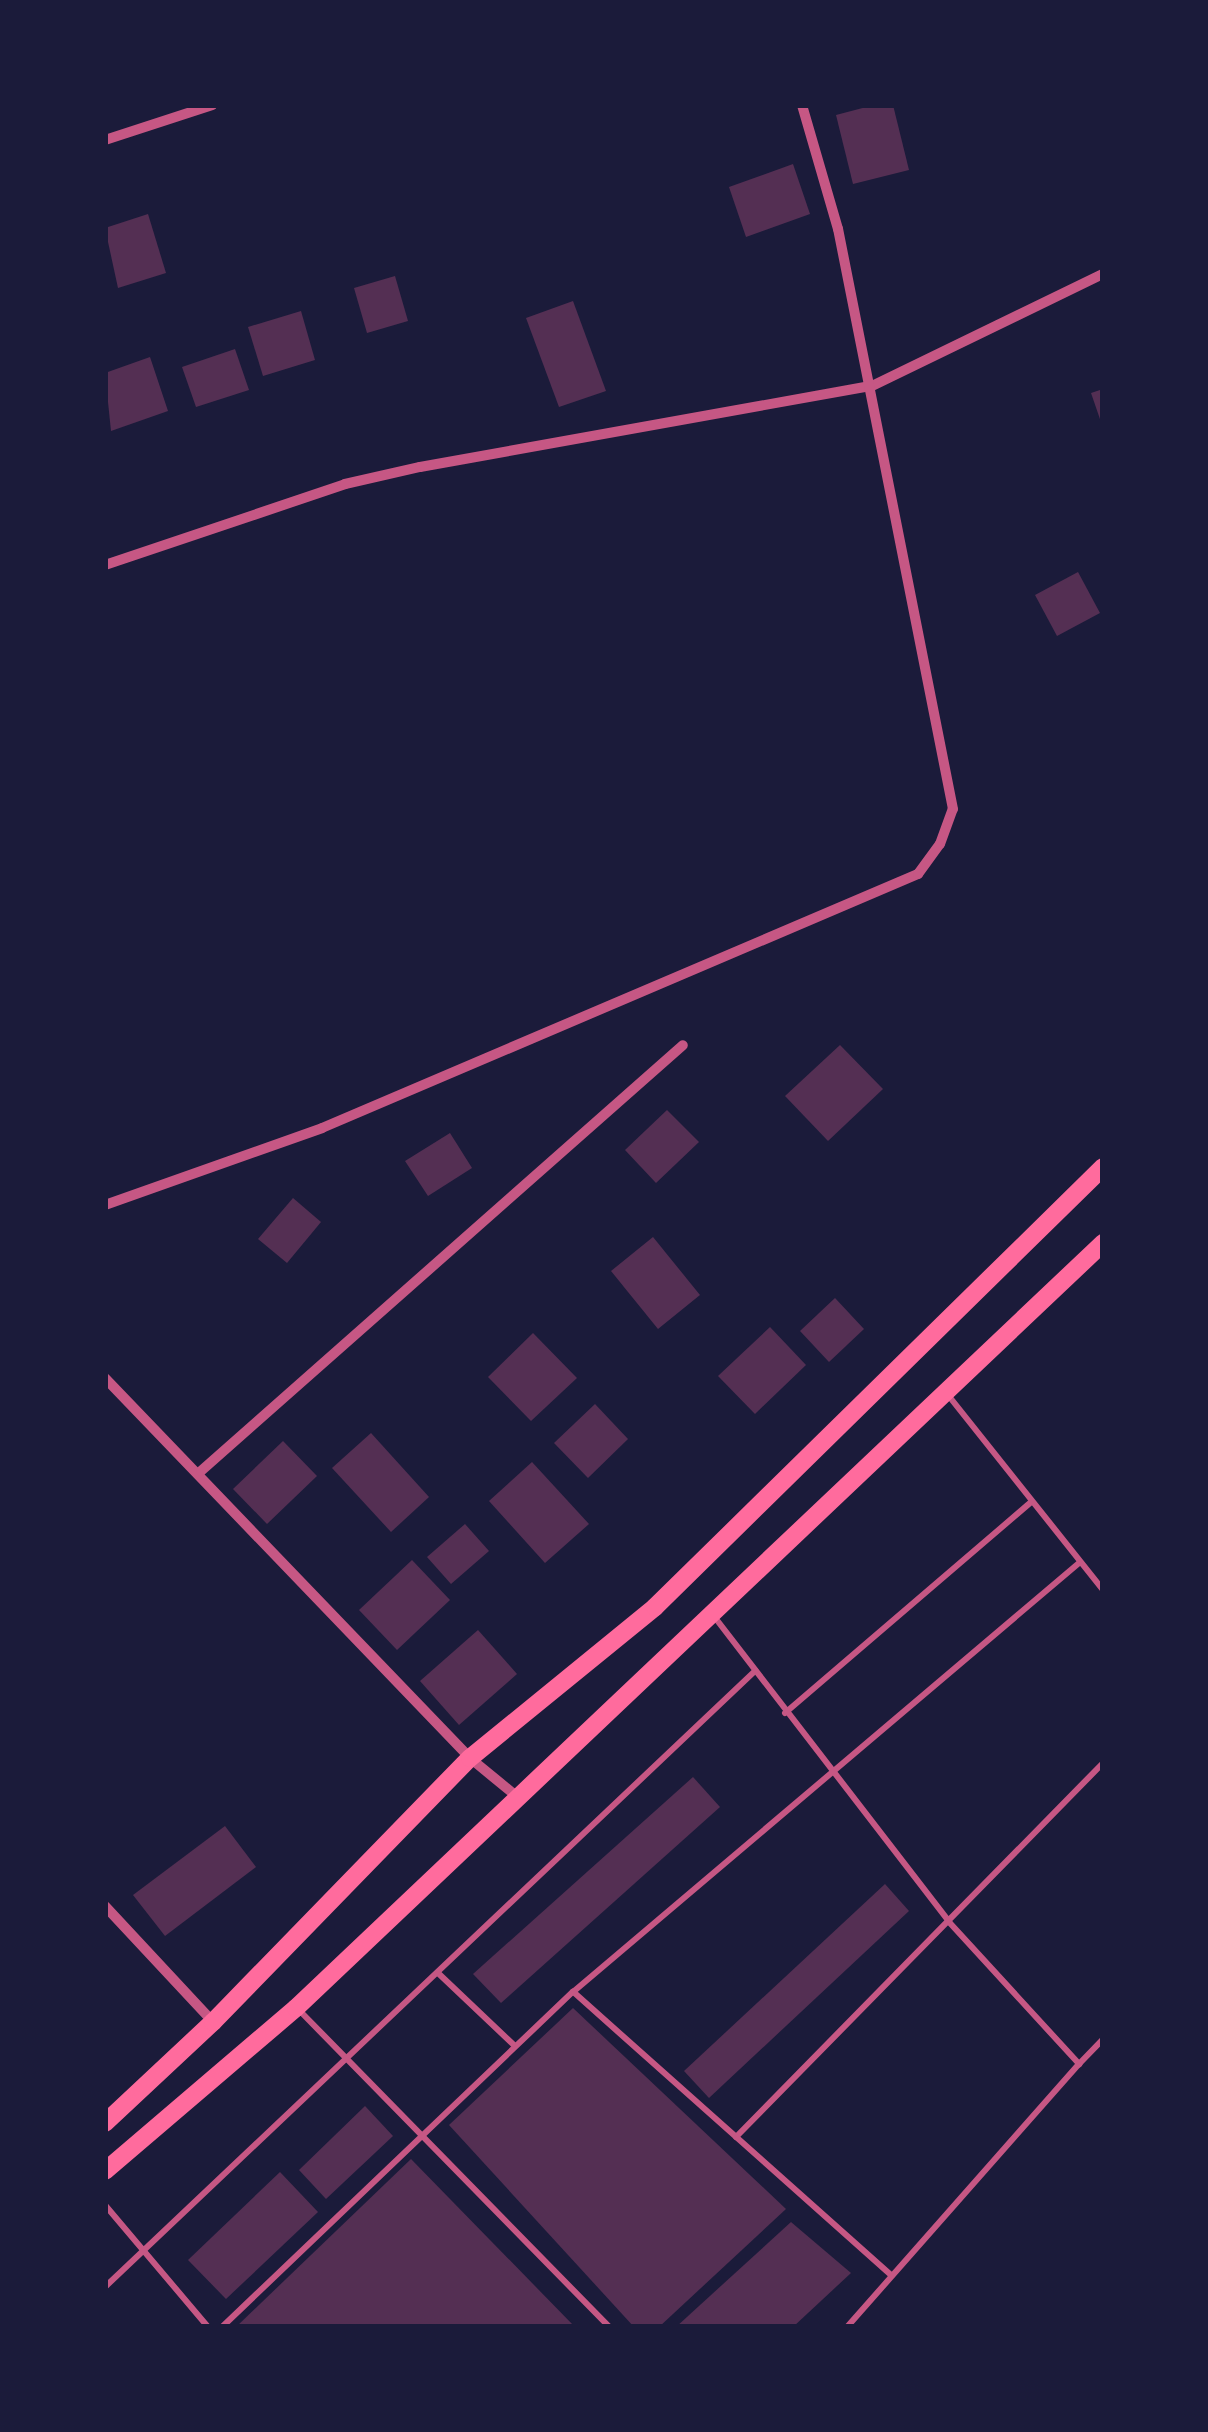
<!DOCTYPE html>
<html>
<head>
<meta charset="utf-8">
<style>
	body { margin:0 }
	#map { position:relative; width:1208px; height:2432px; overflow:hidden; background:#1b1b3a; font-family:Ubuntu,sans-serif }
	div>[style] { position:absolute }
	.building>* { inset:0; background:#542f53 }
	.service>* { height:6px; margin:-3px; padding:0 3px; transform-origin:3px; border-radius:3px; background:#c65784 }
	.minor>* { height:10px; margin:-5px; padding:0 5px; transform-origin:5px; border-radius:5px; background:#c65784 }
	.primary>* { height:18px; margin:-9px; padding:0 9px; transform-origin:9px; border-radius:9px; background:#ff6b9d }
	span { translate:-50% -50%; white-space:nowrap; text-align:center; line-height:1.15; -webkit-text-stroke:8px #1b1b3a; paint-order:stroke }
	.frame { position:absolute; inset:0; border:108px solid #1b1b3a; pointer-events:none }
</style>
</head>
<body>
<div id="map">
	<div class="building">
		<i style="clip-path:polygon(874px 105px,893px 105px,909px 170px,853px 184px,836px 115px)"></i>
		<i style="clip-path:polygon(793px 164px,810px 214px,746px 237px,729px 187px)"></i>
		<i style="clip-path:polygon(148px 214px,166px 273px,118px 288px,105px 228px)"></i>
		<i style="clip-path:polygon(395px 276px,408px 321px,367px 333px,354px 288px)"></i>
		<i style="clip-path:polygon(573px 301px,606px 391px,559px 407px,526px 318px)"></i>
		<i style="clip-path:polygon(301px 311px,315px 360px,263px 376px,248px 327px)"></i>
		<i style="clip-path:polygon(235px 349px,249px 390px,196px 407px,182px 367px)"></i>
		<i style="clip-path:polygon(150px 357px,168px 411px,111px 431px,105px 373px)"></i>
		<i style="clip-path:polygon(1103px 389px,1103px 425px,1102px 425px,1091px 393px)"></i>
		<i style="clip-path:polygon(1078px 572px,1100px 613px,1057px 636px,1035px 595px)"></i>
		<i style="clip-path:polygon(840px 1045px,883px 1089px,828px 1141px,785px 1096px)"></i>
		<i style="clip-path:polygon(667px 1110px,699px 1142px,656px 1183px,625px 1150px)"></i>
		<i style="clip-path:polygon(450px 1133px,472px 1168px,428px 1196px,405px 1161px)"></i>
		<i style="clip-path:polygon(293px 1198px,321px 1222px,287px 1263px,258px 1239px)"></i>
		<i style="clip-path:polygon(653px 1237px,700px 1295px,658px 1329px,611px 1271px)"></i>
		<i style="clip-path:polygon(835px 1298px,864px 1329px,829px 1362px,800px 1331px)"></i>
		<i style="clip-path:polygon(770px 1327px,806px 1365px,755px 1414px,718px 1376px)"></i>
		<i style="clip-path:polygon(533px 1333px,577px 1378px,531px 1421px,488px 1377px)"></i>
		<i style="clip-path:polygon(595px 1404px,628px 1439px,588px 1478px,554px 1443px)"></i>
		<i style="clip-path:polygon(371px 1433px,429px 1497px,391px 1532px,332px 1468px)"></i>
		<i style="clip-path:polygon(283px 1441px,317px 1476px,267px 1524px,233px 1489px)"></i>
		<i style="clip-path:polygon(532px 1462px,589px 1524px,545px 1563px,489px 1501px)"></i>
		<i style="clip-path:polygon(465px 1524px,489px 1551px,451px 1584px,427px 1557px)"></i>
		<i style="clip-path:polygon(412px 1560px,450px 1600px,397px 1650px,359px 1610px)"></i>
		<i style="clip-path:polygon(478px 1630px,517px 1674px,459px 1725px,420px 1681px)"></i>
		<i style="clip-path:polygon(693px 1777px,720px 1807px,501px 2003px,473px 1974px)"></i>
		<i style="clip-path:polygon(225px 1826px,256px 1867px,165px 1936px,133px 1895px)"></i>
		<i style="clip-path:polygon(885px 1884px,909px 1911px,709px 2098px,684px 2071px)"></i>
		<i style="clip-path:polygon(573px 2008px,786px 2209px,659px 2327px,634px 2327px,449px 2125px)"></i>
		<i style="clip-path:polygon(365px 2106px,393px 2136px,326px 2199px,299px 2170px)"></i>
		<i style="clip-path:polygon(411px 2159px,575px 2327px,236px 2327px)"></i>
		<i style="clip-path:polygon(280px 2172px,318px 2212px,226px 2299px,188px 2260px)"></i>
		<i style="clip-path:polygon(791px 2222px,851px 2273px,793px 2327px,676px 2327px)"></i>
	</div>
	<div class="service">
		<i style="left:948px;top:1395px;width:249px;rotate:51.5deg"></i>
		<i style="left:713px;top:1615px;width:387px;rotate:52.4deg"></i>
		<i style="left:949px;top:1922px;width:193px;rotate:47.5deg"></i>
		<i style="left:1079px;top:2064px;width:35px;rotate:-46deg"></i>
		<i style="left:785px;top:1713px;width:324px;rotate:-40.6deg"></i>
		<i style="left:438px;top:1973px;width:106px;rotate:43.5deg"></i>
		<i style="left:297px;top:2008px;width:446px;rotate:45.6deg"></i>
		<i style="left:736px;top:2137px;width:524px;rotate:-45.54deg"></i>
		<i style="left:105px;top:2205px;width:160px;rotate:49.8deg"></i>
		<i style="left:891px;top:2275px;width:426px;rotate:-138.3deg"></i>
		<i style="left:573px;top:1992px;width:663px;rotate:-40.29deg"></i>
		<i style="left:105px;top:2287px;width:896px;rotate:-43.46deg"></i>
		<i style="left:222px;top:2327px;width:485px;rotate:-43.7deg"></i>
		<i style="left:847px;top:2327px;width:351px;rotate:-48.6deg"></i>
	</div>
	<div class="minor">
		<i style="left:105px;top:140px;width:113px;rotate:-18.1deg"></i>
		<i style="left:105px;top:565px;width:253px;rotate:-18.6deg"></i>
		<i style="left:345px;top:484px;width:77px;rotate:-12.8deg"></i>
		<i style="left:420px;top:467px;width:459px;rotate:-10.2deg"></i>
		<i style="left:872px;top:386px;width:257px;rotate:-25.9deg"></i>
		<i style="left:105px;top:1205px;width:230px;rotate:-19.5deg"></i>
		<i style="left:322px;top:1128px;width:648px;rotate:-23.08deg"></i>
		<i style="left:918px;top:874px;width:37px;rotate:-54deg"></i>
		<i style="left:940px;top:844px;width:37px;rotate:-70deg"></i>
		<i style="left:953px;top:809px;width:591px;rotate:-101.21deg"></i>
		<i style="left:838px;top:229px;width:129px;rotate:-106.2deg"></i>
		<i style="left:105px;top:1378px;width:527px;rotate:46.15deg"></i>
		<i style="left:470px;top:1758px;width:58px;rotate:39.4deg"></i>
		<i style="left:201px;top:1471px;width:643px;rotate:-41.47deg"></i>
		<i style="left:105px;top:1906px;width:158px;rotate:47deg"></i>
	</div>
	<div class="primary">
		<i style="left:105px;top:2123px;width:148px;rotate:-43.1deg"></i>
		<i style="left:213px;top:2022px;width:368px;rotate:-45.8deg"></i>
		<i style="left:470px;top:1758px;width:239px;rotate:-39.2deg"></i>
		<i style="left:655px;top:1607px;width:628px;rotate:-44.48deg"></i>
		<i style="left:105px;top:2171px;width:251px;rotate:-40.5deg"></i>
		<i style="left:296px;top:2008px;width:1112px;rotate:-43.47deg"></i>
	</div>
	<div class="frame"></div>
</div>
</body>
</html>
